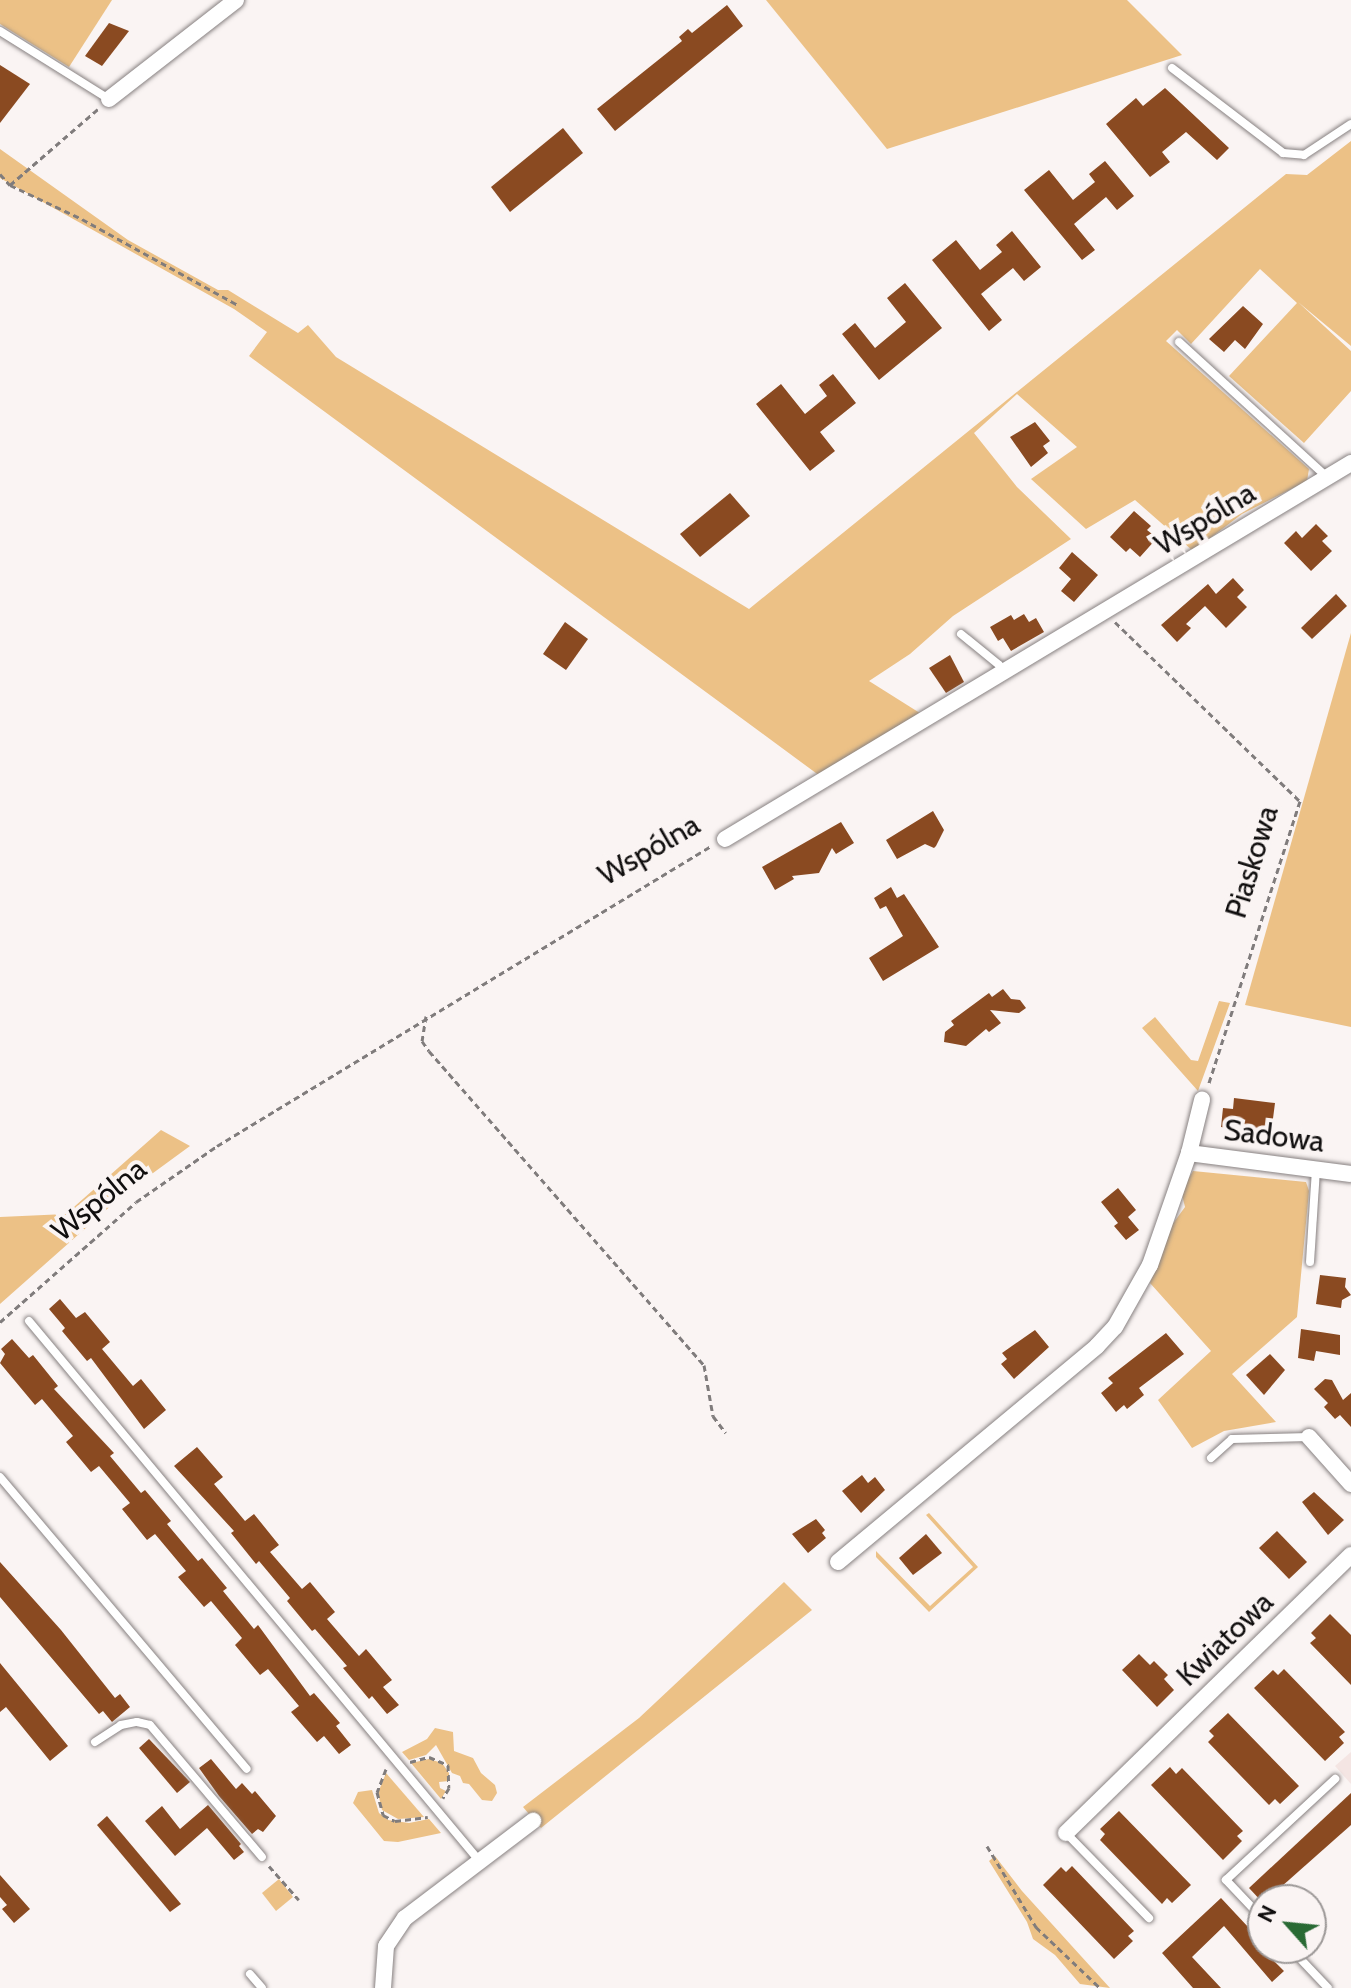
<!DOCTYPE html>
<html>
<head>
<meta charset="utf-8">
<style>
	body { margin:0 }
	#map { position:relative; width:1351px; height:1988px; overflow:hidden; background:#faf4f3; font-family:Cabin,sans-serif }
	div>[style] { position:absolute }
	.built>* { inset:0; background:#f4e5e3 }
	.green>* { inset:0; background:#ecc186 }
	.building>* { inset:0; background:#8a4a21 }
	.path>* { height:3px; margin-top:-1.5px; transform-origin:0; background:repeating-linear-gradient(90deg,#807c7c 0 6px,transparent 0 10px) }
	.roads { filter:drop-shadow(0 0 2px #878181) drop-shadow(0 0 2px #878181) }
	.service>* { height:8px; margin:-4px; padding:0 4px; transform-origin:4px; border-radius:4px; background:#fff }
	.minor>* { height:16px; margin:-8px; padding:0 8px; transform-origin:8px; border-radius:8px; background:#fff }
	span { translate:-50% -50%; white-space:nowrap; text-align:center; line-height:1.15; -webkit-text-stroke:8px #faf4f3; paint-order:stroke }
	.street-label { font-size:30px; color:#100e0e }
	.north { position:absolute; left:1247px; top:1884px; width:80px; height:80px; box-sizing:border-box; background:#faf4f3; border:2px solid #9c9897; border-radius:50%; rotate:297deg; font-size:22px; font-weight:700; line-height:32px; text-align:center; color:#100e0e }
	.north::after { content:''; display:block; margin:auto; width:28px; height:36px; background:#296a34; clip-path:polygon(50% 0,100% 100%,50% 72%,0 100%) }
</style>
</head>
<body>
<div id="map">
	<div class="built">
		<i style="clip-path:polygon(1351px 1752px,1351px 1784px,1335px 1766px)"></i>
	</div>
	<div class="green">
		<i style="clip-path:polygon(0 0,112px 0,69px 67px,0 24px)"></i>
		<i style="clip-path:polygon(766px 0,1127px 0,1182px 55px,887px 149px)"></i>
		<i style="clip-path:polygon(1351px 141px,1351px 346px,1298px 302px,1351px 351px,1351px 391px,1304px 443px,1229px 376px,1297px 303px,1260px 269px,1191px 344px,1177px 330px,1166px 341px,1309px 469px,1307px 481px,1242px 514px,1193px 551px,1135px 500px,1086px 529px,1031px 479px,1077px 447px,1017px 394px,974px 433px,1017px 487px,1071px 539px,953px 616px,910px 654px,869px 681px,923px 715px,820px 776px,249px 356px,267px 332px,234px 309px,0 178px,0 149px,128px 240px,218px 290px,228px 290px,298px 333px,308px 325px,336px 357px,749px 609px,1286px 174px,1307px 175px)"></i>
		<i style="clip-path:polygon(1351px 633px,1351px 1027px,1245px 1005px)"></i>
		<i style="clip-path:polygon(1219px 1001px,1230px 1003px,1198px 1091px,1142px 1028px,1155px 1017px,1191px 1060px,1198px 1061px)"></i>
		<i style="clip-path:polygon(161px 1130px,190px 1146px,123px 1195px,0 1304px,0 1217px,66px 1214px)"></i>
		<i style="clip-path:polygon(1193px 1171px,1306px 1182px,1309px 1191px,1297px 1317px,1232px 1374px,1276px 1422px,1224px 1431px,1192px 1448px,1158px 1400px,1211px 1351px,1150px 1283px,1169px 1229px,1185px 1207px,1181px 1191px)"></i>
		<i style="clip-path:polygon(929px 1513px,978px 1567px,929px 1612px,876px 1557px,876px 1551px,930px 1606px,973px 1567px,926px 1515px)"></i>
		<i style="clip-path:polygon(784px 1582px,812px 1610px,541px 1828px,523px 1807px,639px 1718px)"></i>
		<i style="clip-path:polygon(435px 1728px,453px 1732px,454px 1751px,473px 1758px,481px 1773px,495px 1785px,497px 1793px,492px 1801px,482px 1800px,469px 1784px,463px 1783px,460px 1776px,452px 1773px,436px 1745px,426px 1755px,409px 1760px,402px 1752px,427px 1739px)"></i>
		<i style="clip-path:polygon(429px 1759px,442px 1763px,449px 1773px,449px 1781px,439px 1782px,440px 1788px,446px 1791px,441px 1799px,411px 1763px)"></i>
		<i style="clip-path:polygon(386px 1773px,424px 1817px,398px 1819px,382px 1810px,378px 1793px)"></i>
		<i style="clip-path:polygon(372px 1790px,379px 1813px,388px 1820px,409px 1823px,429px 1819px,441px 1833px,398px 1842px,384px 1841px,353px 1803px,358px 1792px)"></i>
		<i style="clip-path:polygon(995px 1856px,1022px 1891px,1110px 1988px,1080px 1984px,1055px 1955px,1033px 1939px,1027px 1922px,989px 1861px)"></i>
		<i style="clip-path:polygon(279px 1879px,293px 1897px,276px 1911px,262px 1893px)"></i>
	</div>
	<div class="building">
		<i style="clip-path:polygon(727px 5px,743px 26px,615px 131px,597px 109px,682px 41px,679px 37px,688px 29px,692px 33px)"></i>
		<i style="clip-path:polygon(109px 23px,129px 31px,102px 66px,85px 56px)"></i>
		<i style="clip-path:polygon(0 65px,30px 84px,0 123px)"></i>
		<i style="clip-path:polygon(1165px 88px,1229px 148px,1217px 160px,1186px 132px,1162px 152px,1170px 162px,1150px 177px,1106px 124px,1136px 98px,1143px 106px)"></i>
		<i style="clip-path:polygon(563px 128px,583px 153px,510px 212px,491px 187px)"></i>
		<i style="clip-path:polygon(1105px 161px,1134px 196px,1117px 210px,1106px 197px,1074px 224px,1095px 250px,1082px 260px,1024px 190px,1049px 170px,1073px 200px,1095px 182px,1089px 174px)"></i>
		<i style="clip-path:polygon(1012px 231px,1041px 267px,1024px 281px,1013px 268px,981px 294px,1002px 320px,989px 331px,932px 260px,956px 240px,980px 270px,1002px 252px,996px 245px)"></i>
		<i style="clip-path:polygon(905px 283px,942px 328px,879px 380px,842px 334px,855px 323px,875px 348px,906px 322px,887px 298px)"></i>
		<i style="clip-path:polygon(1243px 306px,1263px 324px,1245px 349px,1235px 340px,1224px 352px,1209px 339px)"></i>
		<i style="clip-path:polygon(833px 374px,856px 403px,820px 432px,835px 451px,810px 471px,756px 404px,781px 384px,805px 414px,827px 396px,819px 385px)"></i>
		<i style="clip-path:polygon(1035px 422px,1050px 441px,1043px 446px,1048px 453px,1031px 467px,1010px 437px)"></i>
		<i style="clip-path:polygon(730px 493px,750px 516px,700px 557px,680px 534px)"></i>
		<i style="clip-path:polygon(1134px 511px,1151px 526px,1147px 530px,1157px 538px,1140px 557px,1130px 548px,1126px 552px,1110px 537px)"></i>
		<i style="clip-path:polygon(1316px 524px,1328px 536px,1322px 541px,1332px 551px,1311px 571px,1284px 543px,1296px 531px,1302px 538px)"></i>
		<i style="clip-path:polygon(1072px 552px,1098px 575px,1074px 602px,1061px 591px,1071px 579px,1059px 568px)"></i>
		<i style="clip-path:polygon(1233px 578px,1244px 590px,1237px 597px,1247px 607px,1226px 628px,1205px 606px,1186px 624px,1191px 628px,1177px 642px,1161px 625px,1208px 584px,1216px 594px)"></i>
		<i style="clip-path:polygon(1336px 594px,1347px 606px,1312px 639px,1301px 628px)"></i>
		<i style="clip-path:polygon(1024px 614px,1029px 622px,1036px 618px,1044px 632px,1011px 651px,1003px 638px,998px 641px,990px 627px,1011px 615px,1014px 620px)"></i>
		<i style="clip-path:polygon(565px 622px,588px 639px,566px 670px,543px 654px)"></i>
		<i style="clip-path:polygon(950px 655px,964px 682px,946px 693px,929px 668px)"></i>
		<i style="clip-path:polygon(933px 811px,944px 830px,936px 846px,934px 848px,925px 844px,897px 859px,886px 840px)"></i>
		<i style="clip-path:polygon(841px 822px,854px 843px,836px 854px,832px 848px,819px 873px,792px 876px,794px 879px,775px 890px,762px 867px)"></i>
		<i style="clip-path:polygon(891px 887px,897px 898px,904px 894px,939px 947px,883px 981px,869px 958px,903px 936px,886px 906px,880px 909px,874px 898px)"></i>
		<i style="clip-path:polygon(1003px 989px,1011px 999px,1020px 1000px,1026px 1008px,1019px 1013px,990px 1010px,1001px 1023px,989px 1032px,986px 1029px,966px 1046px,944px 1042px,945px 1032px,954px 1025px,951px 1021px,989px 993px,992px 997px)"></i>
		<i style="clip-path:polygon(1234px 1098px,1275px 1103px,1271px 1134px,1221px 1127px,1223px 1108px,1233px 1109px)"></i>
		<i style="clip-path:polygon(1118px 1188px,1136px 1210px,1128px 1217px,1139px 1230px,1126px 1240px,1114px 1226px,1118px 1223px,1101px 1202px)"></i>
		<i style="clip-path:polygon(1320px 1275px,1346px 1278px,1345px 1287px,1351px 1295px,1342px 1300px,1341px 1308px,1316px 1304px)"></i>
		<i style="clip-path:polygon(60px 1299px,76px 1318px,85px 1312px,110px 1342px,102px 1349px,133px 1386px,141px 1379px,166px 1410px,144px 1429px,91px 1358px,87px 1361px,62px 1331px,65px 1328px,49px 1309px)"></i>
		<i style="clip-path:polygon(1301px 1329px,1340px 1335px,1340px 1355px,1316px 1351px,1314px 1361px,1298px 1358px)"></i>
		<i style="clip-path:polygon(1035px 1330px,1049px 1347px,1014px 1379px,1001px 1364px,1007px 1359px,1002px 1353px)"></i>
		<i style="clip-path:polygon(1166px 1333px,1184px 1354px,1139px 1388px,1144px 1395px,1127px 1409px,1124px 1405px,1116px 1412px,1101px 1393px,1113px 1383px,1108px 1378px)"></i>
		<i style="clip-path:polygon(12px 1339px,29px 1358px,33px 1355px,58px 1386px,54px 1389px,114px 1453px,110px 1456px,141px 1493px,145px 1490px,171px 1521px,167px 1524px,198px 1561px,202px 1558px,227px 1588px,223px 1591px,254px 1629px,258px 1625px,310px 1696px,314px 1693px,340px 1723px,336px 1726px,351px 1745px,339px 1754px,324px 1736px,317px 1742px,291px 1712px,299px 1706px,268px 1669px,260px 1675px,235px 1645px,242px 1638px,211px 1601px,204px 1607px,178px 1577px,186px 1571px,155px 1534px,147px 1540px,122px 1509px,130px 1503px,99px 1466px,91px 1472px,66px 1442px,73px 1436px,42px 1399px,35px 1405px,0 1363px,5px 1354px,1px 1349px)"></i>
		<i style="clip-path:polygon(1270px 1354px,1285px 1370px,1264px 1395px,1246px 1375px)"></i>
		<i style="clip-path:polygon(1325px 1379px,1332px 1380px,1343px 1400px,1351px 1393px,1351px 1427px,1340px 1415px,1335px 1419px,1324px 1407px,1328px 1403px,1314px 1389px)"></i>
		<i style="clip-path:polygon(197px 1447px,223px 1477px,214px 1484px,245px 1521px,254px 1514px,279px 1545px,270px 1552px,302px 1589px,310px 1582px,335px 1612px,327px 1619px,359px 1656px,366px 1649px,392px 1680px,383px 1687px,399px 1705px,387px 1714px,372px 1696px,369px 1699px,343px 1668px,347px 1666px,315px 1629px,312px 1631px,287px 1601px,290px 1598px,259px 1561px,256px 1564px,231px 1533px,234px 1531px,174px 1466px)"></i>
		<i style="clip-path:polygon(862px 1475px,868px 1483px,875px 1477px,885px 1490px,861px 1513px,842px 1491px)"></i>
		<i style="clip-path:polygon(1314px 1492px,1344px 1520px,1328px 1535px,1302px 1502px)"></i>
		<i style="clip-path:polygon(816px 1519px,825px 1530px,822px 1533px,826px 1538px,808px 1553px,792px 1534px)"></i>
		<i style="clip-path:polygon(1277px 1531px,1307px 1562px,1289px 1579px,1259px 1548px)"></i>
		<i style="clip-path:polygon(926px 1534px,942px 1553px,913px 1575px,899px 1558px)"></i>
		<i style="clip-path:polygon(0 1562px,61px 1630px,115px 1698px,120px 1694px,130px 1707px,112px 1722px,103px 1711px,99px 1714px,0 1597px)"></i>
		<i style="clip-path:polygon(1330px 1614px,1351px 1635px,1351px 1685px,1310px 1643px,1316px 1638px,1311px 1633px)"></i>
		<i style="clip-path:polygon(1139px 1654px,1150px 1665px,1154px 1661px,1168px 1675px,1164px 1679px,1174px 1690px,1157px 1707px,1122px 1670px)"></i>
		<i style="clip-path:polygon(0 1663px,68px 1746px,50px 1761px,6px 1707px,0 1712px)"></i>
		<i style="clip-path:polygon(1284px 1669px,1345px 1732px,1339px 1737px,1344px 1743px,1325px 1761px,1254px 1688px,1273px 1670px,1278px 1675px)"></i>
		<i style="clip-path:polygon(1228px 1713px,1299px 1786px,1280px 1804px,1275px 1799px,1269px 1805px,1208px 1742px,1214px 1736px,1209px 1731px)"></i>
		<i style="clip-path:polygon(149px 1739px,190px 1782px,177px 1793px,139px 1748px)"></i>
		<i style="clip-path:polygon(211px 1759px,236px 1789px,242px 1783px,252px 1794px,255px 1791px,276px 1816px,263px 1832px,258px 1829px,252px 1834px,219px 1796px,199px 1768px)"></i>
		<i style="clip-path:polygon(1170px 1767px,1176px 1774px,1182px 1768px,1243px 1831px,1237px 1836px,1242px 1841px,1223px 1860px,1151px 1785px)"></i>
		<i style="clip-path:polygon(1351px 1793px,1351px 1825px,1263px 1903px,1249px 1888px)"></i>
		<i style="clip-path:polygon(208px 1805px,241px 1844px,239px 1846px,244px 1852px,234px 1860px,207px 1828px,175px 1856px,145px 1821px,162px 1806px,180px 1829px)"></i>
		<i style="clip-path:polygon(1119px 1811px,1191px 1885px,1172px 1903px,1167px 1898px,1162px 1904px,1100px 1840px,1105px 1834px,1100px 1829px)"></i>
		<i style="clip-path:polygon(107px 1816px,181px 1904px,170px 1912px,97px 1825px)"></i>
		<i style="clip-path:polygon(1072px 1866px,1134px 1931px,1128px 1936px,1133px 1941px,1114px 1959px,1043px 1885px,1061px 1867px,1066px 1872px)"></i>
		<i style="clip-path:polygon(0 1875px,30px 1909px,14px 1923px,2px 1909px,7px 1905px,0 1897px)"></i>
		<i style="clip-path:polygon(1221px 1898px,1263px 1943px,1263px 1948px,1278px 1959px,1274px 1961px,1284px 1971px,1272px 1982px,1224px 1926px,1192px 1957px,1221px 1988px,1193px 1988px,1162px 1953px)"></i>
	</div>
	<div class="path">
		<i style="left:0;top:174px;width:15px;rotate:48deg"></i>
		<i style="left:10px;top:185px;width:80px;rotate:25.3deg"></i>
		<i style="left:82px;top:219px;width:178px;rotate:28.9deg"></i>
		<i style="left:10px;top:185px;width:116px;rotate:-40.8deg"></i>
		<i style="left:1115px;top:622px;width:257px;rotate:44.1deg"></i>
		<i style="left:1300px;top:801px;width:299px;rotate:107.9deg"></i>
		<i style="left:426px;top:1016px;width:25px;rotate:99deg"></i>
		<i style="left:422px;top:1041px;width:12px;rotate:55deg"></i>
		<i style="left:429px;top:1051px;width:417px;rotate:48.8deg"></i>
		<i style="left:704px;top:1365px;width:52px;rotate:80deg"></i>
		<i style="left:713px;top:1416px;width:21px;rotate:53deg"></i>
		<i style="left:0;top:1322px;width:181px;rotate:-41.4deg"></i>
		<i style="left:136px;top:1202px;width:98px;rotate:-34.7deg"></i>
		<i style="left:217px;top:1146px;width:578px;rotate:-31.27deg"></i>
		<i style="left:410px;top:1762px;width:20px;rotate:-15deg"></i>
		<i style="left:429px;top:1757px;width:21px;rotate:23deg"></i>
		<i style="left:448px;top:1765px;width:23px;rotate:88deg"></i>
		<i style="left:449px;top:1788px;width:12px;rotate:121deg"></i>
		<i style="left:386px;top:1769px;width:25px;rotate:111deg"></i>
		<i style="left:377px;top:1792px;width:24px;rotate:75deg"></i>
		<i style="left:383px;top:1815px;width:13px;rotate:27deg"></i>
		<i style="left:395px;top:1821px;width:33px;rotate:-7deg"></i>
		<i style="left:987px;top:1846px;width:95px;rotate:58.8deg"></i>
		<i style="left:1036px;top:1927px;width:88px;rotate:43.6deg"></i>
		<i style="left:269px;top:1866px;width:45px;rotate:48.6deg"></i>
	</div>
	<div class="roads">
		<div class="service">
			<i style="left:0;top:31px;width:128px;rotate:32deg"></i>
			<i style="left:1172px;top:68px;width:140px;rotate:37.4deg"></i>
			<i style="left:1283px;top:153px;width:21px;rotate:5deg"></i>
			<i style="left:1304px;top:155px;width:56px;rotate:-33.4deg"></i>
			<i style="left:1179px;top:342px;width:200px;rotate:42.4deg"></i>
			<i style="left:961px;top:634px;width:49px;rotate:39.2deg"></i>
			<i style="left:999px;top:665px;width:9px;rotate:54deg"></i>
			<i style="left:1310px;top:1262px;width:92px;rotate:-86.3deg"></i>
			<i style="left:29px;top:1321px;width:706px;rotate:50.17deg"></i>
			<i style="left:1211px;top:1458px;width:28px;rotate:-42deg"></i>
			<i style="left:1232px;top:1439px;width:77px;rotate:-1.5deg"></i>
			<i style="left:0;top:1477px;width:382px;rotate:49.8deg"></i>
			<i style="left:95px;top:1742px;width:31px;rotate:-33deg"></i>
			<i style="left:121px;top:1725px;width:16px;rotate:-11deg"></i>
			<i style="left:137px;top:1722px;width:13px;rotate:13deg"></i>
			<i style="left:150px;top:1725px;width:173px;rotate:49.7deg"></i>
			<i style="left:1066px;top:1833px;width:119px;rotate:45.7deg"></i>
			<i style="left:1263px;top:1919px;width:54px;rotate:-133.5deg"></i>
			<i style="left:1226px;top:1880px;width:149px;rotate:-42.8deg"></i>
			<i style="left:1290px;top:1948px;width:55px;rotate:46.5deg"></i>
			<i style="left:250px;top:1974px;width:18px;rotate:49deg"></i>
		</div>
		<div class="minor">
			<i style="left:109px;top:99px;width:161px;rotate:-37.9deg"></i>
			<i style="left:725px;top:839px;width:730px;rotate:-30.99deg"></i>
			<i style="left:1189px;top:1153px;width:163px;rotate:7.4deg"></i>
			<i style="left:1309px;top:1437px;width:63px;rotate:48.2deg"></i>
			<i style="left:838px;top:1562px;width:337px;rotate:-39.8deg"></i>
			<i style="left:1097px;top:1346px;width:26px;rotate:-47deg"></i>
			<i style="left:1115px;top:1327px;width:71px;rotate:-60.6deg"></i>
			<i style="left:1150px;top:1265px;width:119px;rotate:-70.8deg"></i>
			<i style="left:1189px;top:1153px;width:55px;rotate:-76.2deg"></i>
			<i style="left:1066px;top:1833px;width:398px;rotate:-44.3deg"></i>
			<i style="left:383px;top:1988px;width:42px;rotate:-85.9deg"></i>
			<i style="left:386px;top:1946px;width:34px;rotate:-56deg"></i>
			<i style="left:405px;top:1918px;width:161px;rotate:-37.2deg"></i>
		</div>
	</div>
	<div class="street-label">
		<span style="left:1205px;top:519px;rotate:-31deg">Wspólna</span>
		<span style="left:649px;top:850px;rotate:-30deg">Wspólna</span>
		<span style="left:1252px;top:862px;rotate:-73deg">Piaskowa</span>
		<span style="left:1274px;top:1136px;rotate:7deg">Sadowa</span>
		<span style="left:99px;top:1200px;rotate:-39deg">Wspólna</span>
		<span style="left:1225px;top:1639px;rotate:-44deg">Kwiatowa</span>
	</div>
	<div class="north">N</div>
</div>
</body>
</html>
